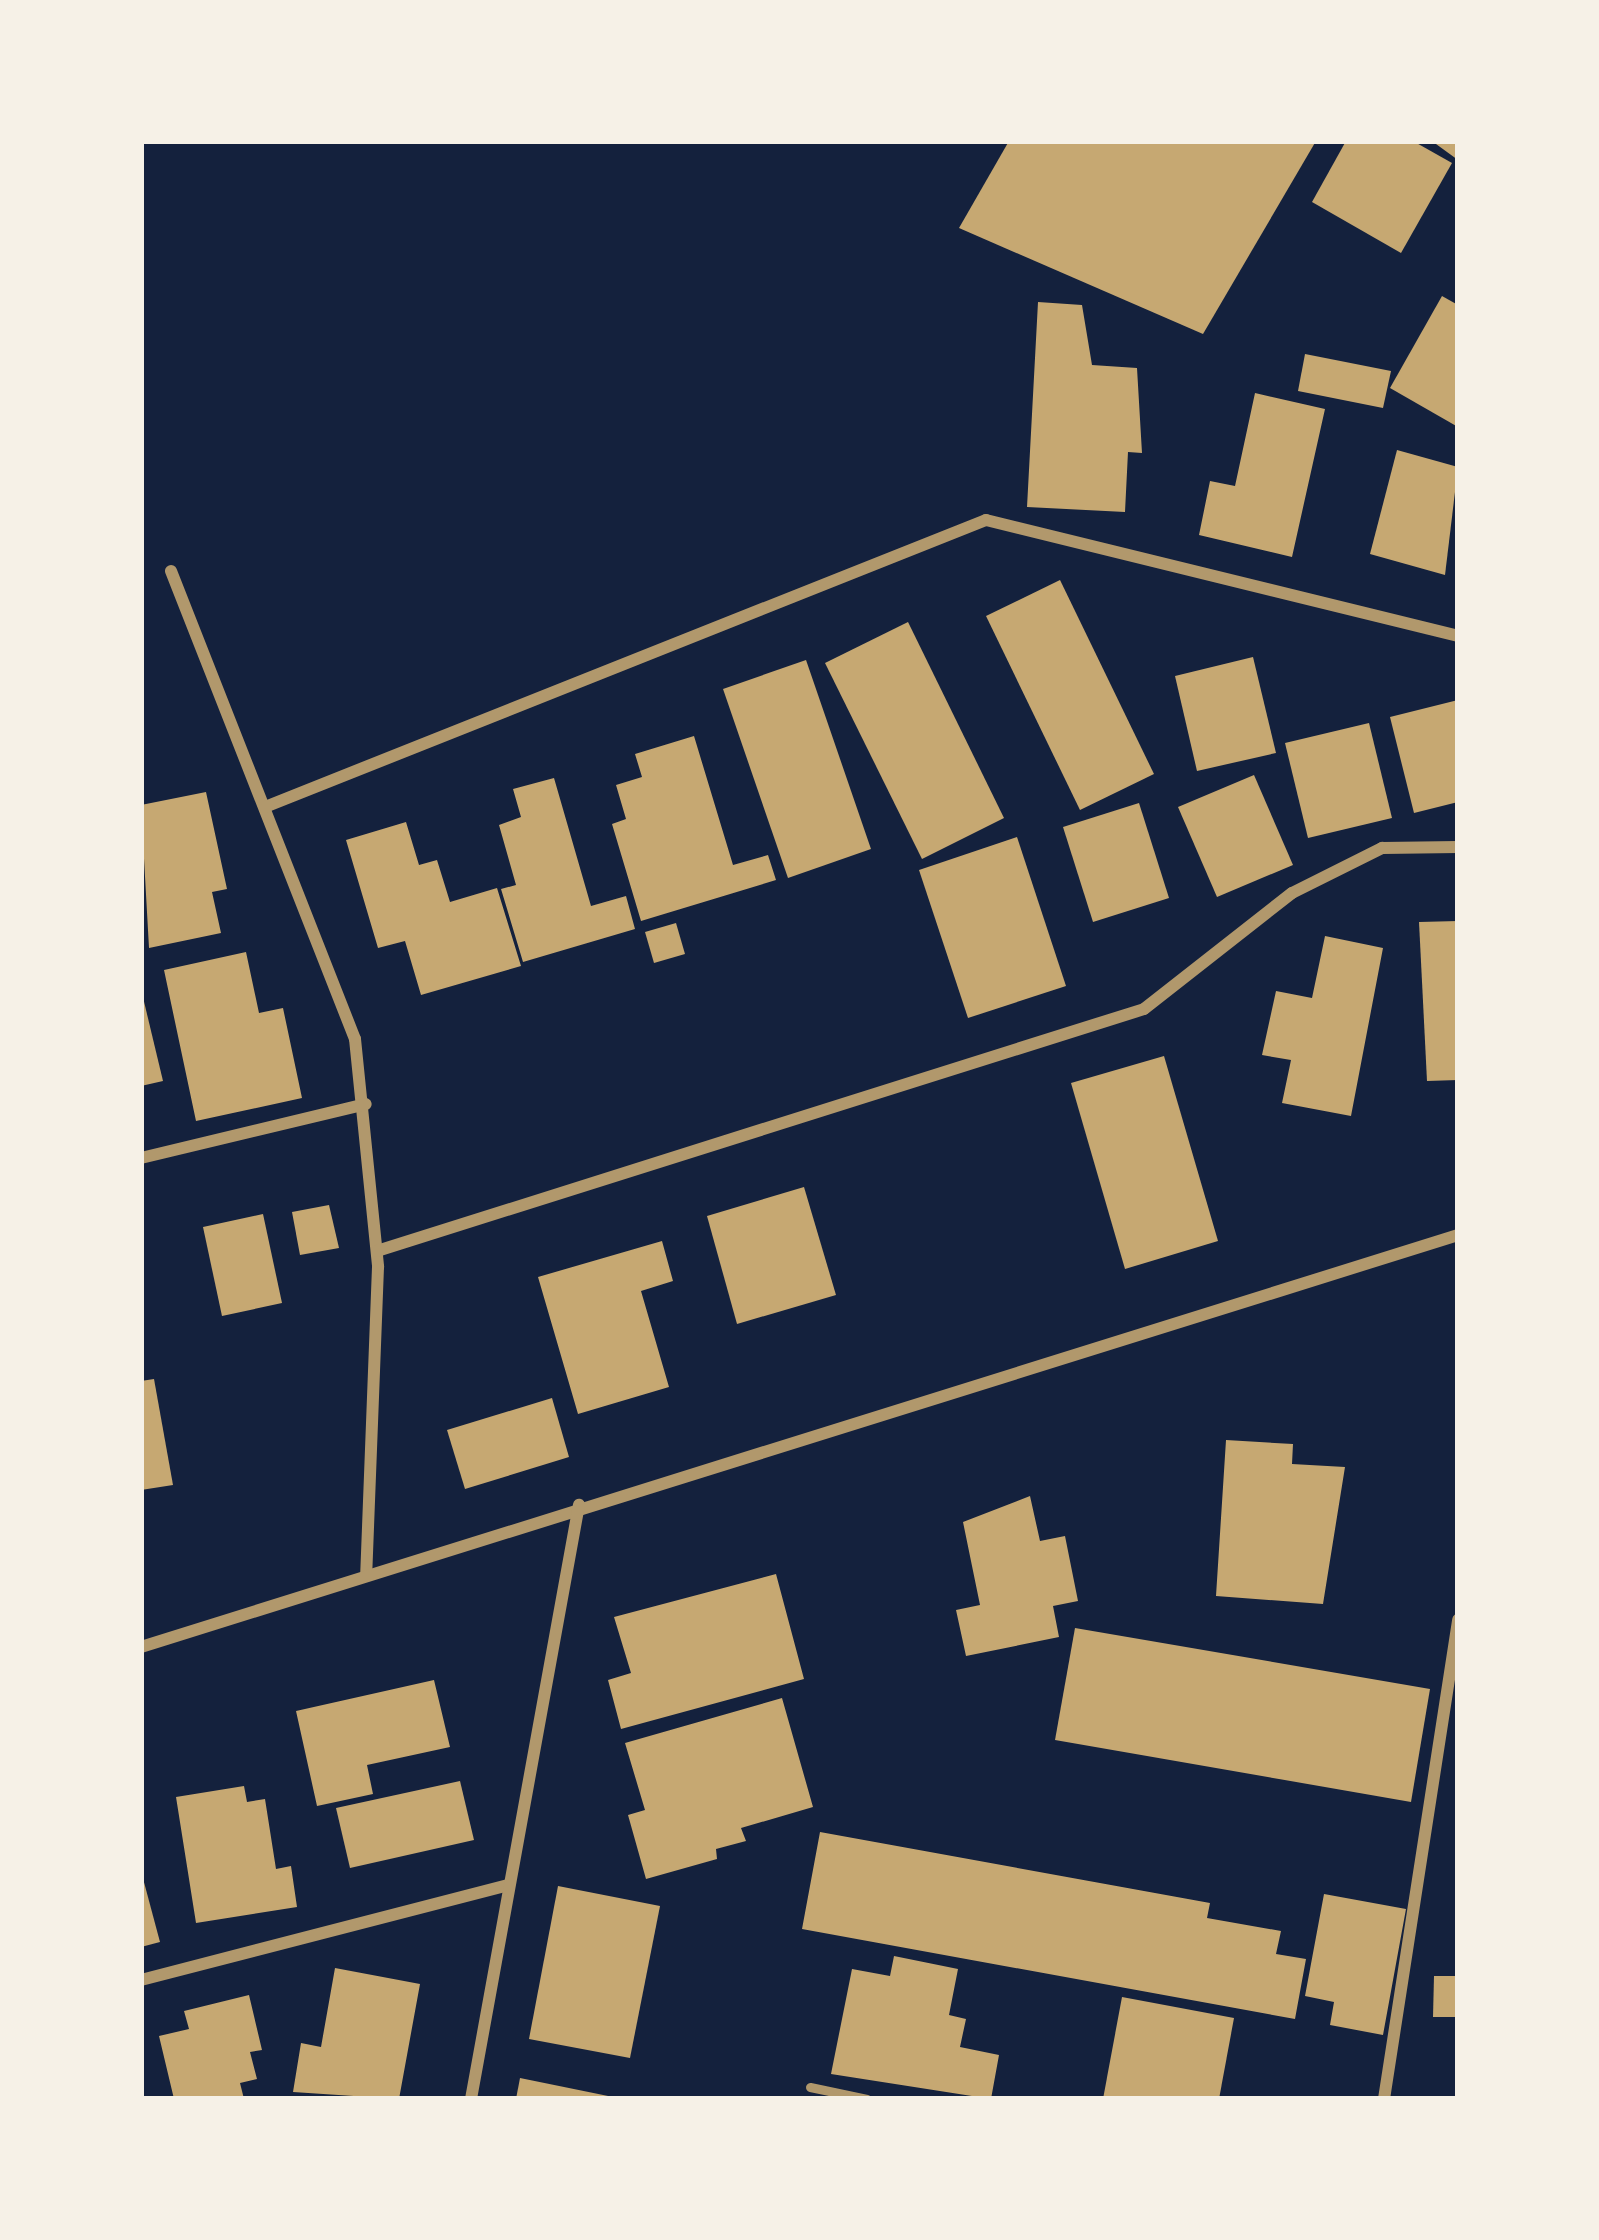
<!DOCTYPE html>
<html>
<head>
<meta charset="utf-8">
<style>
	body { margin:0 }
	#map { position:relative; width:1599px; height:2240px; overflow:hidden; background:#14213d; font-family:"IBM Plex Sans",sans-serif }
	div>[style] { position:absolute }
	.building>* { inset:0; background:#c6a872 }
	.service>* { height:9px; margin:-4.5px; padding:0 4.5px; transform-origin:4.5px; border-radius:4.5px; background:#b1986c }
	.minor>* { height:12px; margin:-6px; padding:0 6px; transform-origin:6px; border-radius:6px; background:#b1986c }
	span { translate:-50% -50%; white-space:nowrap; text-align:center; line-height:1.15; -webkit-text-stroke:9px #f6f1e7; paint-order:stroke }
	.frame { position:absolute; inset:0; border:144px solid #f6f1e7; pointer-events:none }
</style>
</head>
<body>
<div id="map">
	<div class="building">
		<i style="clip-path:polygon(1009px 141px,1316px 141px,1203px 334px,959px 228px)"></i>
		<i style="clip-path:polygon(1346px 141px,1413px 141px,1452px 163px,1401px 253px,1312px 202px)"></i>
		<i style="clip-path:polygon(1438px 141px,1458px 141px,1458px 160px,1436px 144px)"></i>
		<i style="clip-path:polygon(1442px 296px,1458px 305px,1458px 427px,1390px 388px)"></i>
		<i style="clip-path:polygon(1038px 302px,1082px 305px,1092px 365px,1137px 368px,1142px 453px,1128px 452px,1125px 512px,1027px 507px)"></i>
		<i style="clip-path:polygon(1305px 354px,1391px 371px,1383px 408px,1298px 391px)"></i>
		<i style="clip-path:polygon(1255px 393px,1325px 409px,1292px 557px,1199px 535px,1210px 481px,1235px 486px)"></i>
		<i style="clip-path:polygon(1397px 450px,1458px 467px,1445px 575px,1370px 554px)"></i>
		<i style="clip-path:polygon(1060px 580px,1154px 774px,1080px 810px,986px 616px)"></i>
		<i style="clip-path:polygon(908px 622px,1004px 818px,922px 859px,825px 663px)"></i>
		<i style="clip-path:polygon(1253px 657px,1276px 753px,1197px 771px,1175px 676px)"></i>
		<i style="clip-path:polygon(806px 660px,871px 849px,788px 878px,723px 689px)"></i>
		<i style="clip-path:polygon(1458px 700px,1458px 802px,1414px 813px,1390px 717px)"></i>
		<i style="clip-path:polygon(1369px 723px,1392px 818px,1308px 838px,1285px 743px)"></i>
		<i style="clip-path:polygon(694px 736px,733px 865px,768px 855px,776px 880px,641px 921px,612px 824px,626px 819px,616px 785px,642px 777px,635px 754px)"></i>
		<i style="clip-path:polygon(1254px 775px,1293px 865px,1217px 897px,1178px 807px)"></i>
		<i style="clip-path:polygon(554px 778px,591px 906px,626px 896px,635px 929px,523px 962px,501px 889px,516px 885px,499px 825px,521px 817px,513px 789px)"></i>
		<i style="clip-path:polygon(206px 792px,227px 889px,212px 892px,221px 933px,149px 948px,141px 805px)"></i>
		<i style="clip-path:polygon(1139px 803px,1169px 898px,1093px 922px,1063px 827px)"></i>
		<i style="clip-path:polygon(406px 822px,419px 865px,437px 860px,450px 902px,497px 888px,521px 966px,421px 995px,405px 941px,378px 948px,346px 840px)"></i>
		<i style="clip-path:polygon(1017px 837px,1066px 986px,968px 1018px,919px 870px)"></i>
		<i style="clip-path:polygon(1458px 921px,1458px 1080px,1427px 1081px,1419px 922px)"></i>
		<i style="clip-path:polygon(676px 923px,685px 954px,654px 963px,645px 932px)"></i>
		<i style="clip-path:polygon(1325px 936px,1383px 948px,1351px 1116px,1282px 1103px,1291px 1060px,1262px 1055px,1276px 991px,1312px 998px)"></i>
		<i style="clip-path:polygon(246px 952px,259px 1013px,283px 1008px,302px 1098px,196px 1121px,164px 970px)"></i>
		<i style="clip-path:polygon(141px 989px,163px 1081px,141px 1086px)"></i>
		<i style="clip-path:polygon(1164px 1056px,1218px 1241px,1125px 1269px,1071px 1083px)"></i>
		<i style="clip-path:polygon(804px 1187px,836px 1295px,737px 1324px,707px 1216px)"></i>
		<i style="clip-path:polygon(329px 1205px,339px 1248px,300px 1255px,292px 1212px)"></i>
		<i style="clip-path:polygon(263px 1214px,282px 1303px,222px 1316px,203px 1227px)"></i>
		<i style="clip-path:polygon(662px 1241px,673px 1281px,641px 1291px,669px 1387px,578px 1414px,538px 1277px)"></i>
		<i style="clip-path:polygon(154px 1379px,173px 1485px,141px 1490px,141px 1381px)"></i>
		<i style="clip-path:polygon(552px 1398px,569px 1457px,465px 1489px,447px 1430px)"></i>
		<i style="clip-path:polygon(1226px 1440px,1293px 1444px,1292px 1464px,1345px 1467px,1323px 1604px,1216px 1596px)"></i>
		<i style="clip-path:polygon(1030px 1496px,1040px 1541px,1065px 1536px,1078px 1601px,1053px 1606px,1059px 1637px,966px 1656px,956px 1610px,980px 1605px,963px 1522px)"></i>
		<i style="clip-path:polygon(776px 1574px,804px 1679px,621px 1729px,608px 1680px,631px 1673px,614px 1617px)"></i>
		<i style="clip-path:polygon(1075px 1628px,1430px 1689px,1411px 1802px,1055px 1740px)"></i>
		<i style="clip-path:polygon(434px 1680px,450px 1747px,367px 1765px,373px 1794px,317px 1806px,296px 1711px)"></i>
		<i style="clip-path:polygon(782px 1698px,813px 1807px,741px 1828px,746px 1841px,716px 1849px,717px 1859px,646px 1879px,628px 1815px,645px 1810px,625px 1743px)"></i>
		<i style="clip-path:polygon(460px 1781px,474px 1840px,350px 1868px,336px 1808px)"></i>
		<i style="clip-path:polygon(244px 1786px,247px 1802px,265px 1799px,276px 1869px,291px 1866px,297px 1907px,196px 1923px,176px 1797px)"></i>
		<i style="clip-path:polygon(820px 1832px,1210px 1903px,1207px 1918px,1281px 1931px,1276px 1954px,1306px 1959px,1295px 2019px,802px 1929px)"></i>
		<i style="clip-path:polygon(141px 1871px,160px 1942px,141px 1947px)"></i>
		<i style="clip-path:polygon(558px 1886px,660px 1906px,630px 2058px,529px 2039px)"></i>
		<i style="clip-path:polygon(1324px 1894px,1406px 1909px,1383px 2035px,1330px 2025px,1334px 2002px,1305px 1996px)"></i>
		<i style="clip-path:polygon(894px 1956px,958px 1969px,949px 2015px,966px 2019px,960px 2047px,999px 2055px,991px 2099px,831px 2074px,852px 1969px,890px 1976px)"></i>
		<i style="clip-path:polygon(335px 1968px,420px 1984px,399px 2099px,293px 2092px,301px 2043px,321px 2047px)"></i>
		<i style="clip-path:polygon(1434px 1976px,1458px 1976px,1458px 2017px,1433px 2017px)"></i>
		<i style="clip-path:polygon(249px 1995px,262px 2050px,250px 2052px,257px 2079px,240px 2083px,244px 2099px,174px 2099px,159px 2036px,189px 2029px,184px 2011px)"></i>
		<i style="clip-path:polygon(1122px 1997px,1234px 2018px,1219px 2099px,1103px 2099px)"></i>
		<i style="clip-path:polygon(520px 2078px,613px 2097px,613px 2099px,516px 2099px)"></i>
	</div>
	<div class="service">
		<i style="left:810px;top:2087px;width:58px;rotate:11.9deg"></i>
	</div>
	<div class="minor">
		<i style="left:171px;top:571px;width:503px;rotate:68.54deg"></i>
		<i style="left:355px;top:1039px;width:229px;rotate:84.2deg"></i>
		<i style="left:378px;top:1267px;width:309px;rotate:92.2deg"></i>
		<i style="left:265px;top:807px;width:776px;rotate:-21.71deg"></i>
		<i style="left:986px;top:520px;width:486px;rotate:13.8deg"></i>
		<i style="left:141px;top:1158px;width:231px;rotate:-13.5deg"></i>
		<i style="left:377px;top:1251px;width:804px;rotate:-17.51deg"></i>
		<i style="left:1144px;top:1009px;width:188px;rotate:-38.1deg"></i>
		<i style="left:1292px;top:893px;width:101px;rotate:-26.6deg"></i>
		<i style="left:1382px;top:848px;width:76px;rotate:-0.8deg"></i>
		<i style="left:141px;top:1647px;width:1380px;rotate:-17.37deg"></i>
		<i style="left:141px;top:1980px;width:379px;rotate:-14.5deg"></i>
		<i style="left:471px;top:2099px;width:604px;rotate:-79.7deg"></i>
		<i style="left:1384px;top:2099px;width:485px;rotate:-81.2deg"></i>
	</div>
	<div class="frame"></div>
</div>
</body>
</html>
